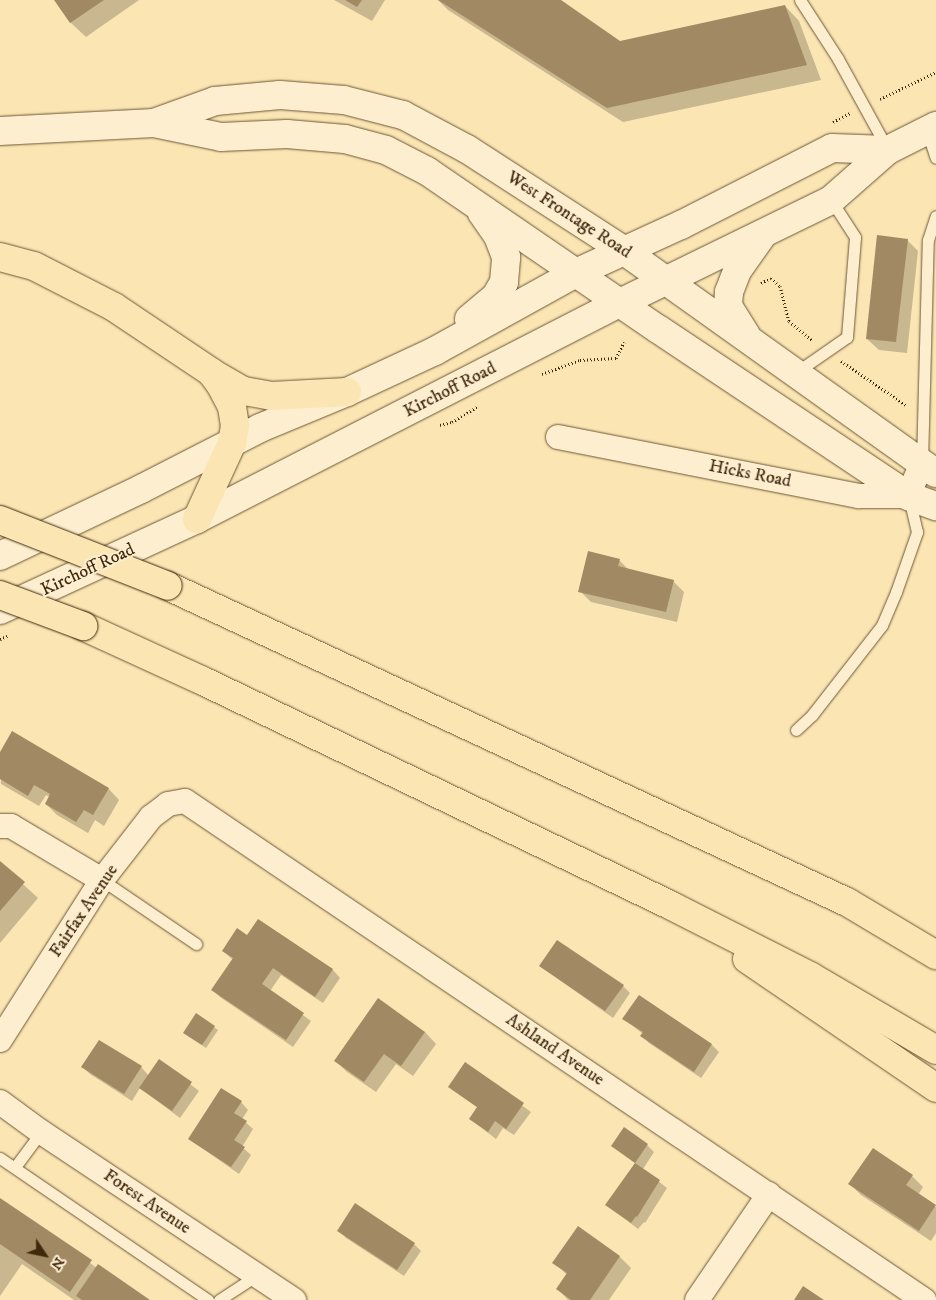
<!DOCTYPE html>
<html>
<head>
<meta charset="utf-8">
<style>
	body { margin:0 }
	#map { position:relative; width:936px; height:1300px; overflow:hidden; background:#fae5b3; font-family:"IM FELL DW Pica",serif }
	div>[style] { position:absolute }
	.shadow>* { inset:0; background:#0003 }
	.building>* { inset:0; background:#a18a63 }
	.path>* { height:3px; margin-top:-1.5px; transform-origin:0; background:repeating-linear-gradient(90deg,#40280d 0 1px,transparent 0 3.5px) }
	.roads { filter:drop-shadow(0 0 1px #6e5736) drop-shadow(0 0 1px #6e5736) }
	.lane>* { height:11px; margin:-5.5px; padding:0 5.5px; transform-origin:5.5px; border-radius:5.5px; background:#fceece }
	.street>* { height:24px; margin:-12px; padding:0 12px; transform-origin:12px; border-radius:12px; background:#fceece }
	.secondary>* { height:28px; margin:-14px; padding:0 14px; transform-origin:14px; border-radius:14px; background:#fceece }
	.highway>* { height:28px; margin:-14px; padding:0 14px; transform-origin:14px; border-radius:14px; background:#fae5b3 }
	.bridges { filter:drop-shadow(0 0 1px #40280d) drop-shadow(0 0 1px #40280d) }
	.highway-bridge>* { height:28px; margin:-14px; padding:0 14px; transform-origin:14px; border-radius:14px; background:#fae5b3 }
	span { translate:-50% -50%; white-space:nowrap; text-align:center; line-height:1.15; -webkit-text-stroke:4px #fceece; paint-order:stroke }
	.street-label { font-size:18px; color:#40280d }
	.north { position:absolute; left:20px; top:1230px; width:50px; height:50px; -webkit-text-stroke:4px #fceece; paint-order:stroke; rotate:124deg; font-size:14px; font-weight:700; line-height:20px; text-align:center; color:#40280d }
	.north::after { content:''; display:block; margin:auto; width:18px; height:22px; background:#40280d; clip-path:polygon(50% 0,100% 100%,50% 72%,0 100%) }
</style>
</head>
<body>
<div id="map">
	<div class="shadow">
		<i style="clip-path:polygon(56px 0,139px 0,86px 37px,71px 23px)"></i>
		<i style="clip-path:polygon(334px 0,385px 0,372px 21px)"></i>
		<i style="clip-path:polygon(438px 0,559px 0,620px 42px,785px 6px,799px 21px,821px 80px,623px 122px,448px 10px)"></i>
		<i style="clip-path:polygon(907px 240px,918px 251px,907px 353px,879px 350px,867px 339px)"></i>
		<i style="clip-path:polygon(619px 560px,630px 571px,673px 581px,684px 592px,677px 622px,591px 602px,580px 591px)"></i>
		<i style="clip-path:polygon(0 755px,108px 788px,119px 800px,104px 826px,95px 820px,88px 833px,57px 815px,46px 804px,50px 797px,46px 795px,39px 806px,1px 784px)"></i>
		<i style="clip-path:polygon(0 863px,38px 898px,0 943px)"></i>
		<i style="clip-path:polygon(259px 920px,333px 970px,340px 978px,323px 1003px,281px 975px,270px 991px,311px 1021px,293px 1047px,220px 997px,213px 990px,233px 960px,223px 951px,247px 937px)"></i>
		<i style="clip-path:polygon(540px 966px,623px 986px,630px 993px,613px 1018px)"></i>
		<i style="clip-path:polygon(639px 996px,712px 1045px,719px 1052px,701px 1078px,649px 1043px,642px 1036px,643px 1034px,624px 1019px)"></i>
		<i style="clip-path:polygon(214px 1027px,218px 1030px,206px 1048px,188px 1036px)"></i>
		<i style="clip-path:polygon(425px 1032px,436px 1044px,413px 1076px,396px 1064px,376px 1092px,347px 1072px,336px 1061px)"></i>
		<i style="clip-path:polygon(160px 1061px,199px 1091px,180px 1118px,140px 1088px,132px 1101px,90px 1074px,83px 1067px,141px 1067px,149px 1076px)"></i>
		<i style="clip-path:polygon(465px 1064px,531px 1112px,514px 1135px,503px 1128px,496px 1139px,470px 1119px,478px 1108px,449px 1087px)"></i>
		<i style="clip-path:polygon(241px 1102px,248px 1110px,242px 1119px,253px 1129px,242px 1147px,251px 1155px,239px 1174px,189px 1139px)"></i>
		<i style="clip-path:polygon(613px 1145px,647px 1145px,654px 1152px,643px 1169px,667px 1188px,645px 1223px,644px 1222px,638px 1229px,607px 1205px,636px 1164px)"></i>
		<i style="clip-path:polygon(912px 1176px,923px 1187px,918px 1195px,936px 1207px,936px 1233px,931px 1241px,861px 1195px,850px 1184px)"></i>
		<i style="clip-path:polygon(0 1199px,97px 1268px,148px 1300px,74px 1300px,22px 1264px,0 1296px)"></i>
		<i style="clip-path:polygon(578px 1228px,620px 1257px,631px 1268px,609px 1300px,568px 1300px,558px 1289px,567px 1275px,554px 1262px)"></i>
		<i style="clip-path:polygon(338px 1230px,414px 1244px,421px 1251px,404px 1276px,346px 1238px)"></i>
	</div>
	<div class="building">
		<i style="clip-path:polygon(54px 0,104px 0,70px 23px)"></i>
		<i style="clip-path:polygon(345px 0,362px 0,357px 7px)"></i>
		<i style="clip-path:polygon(438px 0,561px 0,620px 41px,785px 5px,807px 65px,607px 108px)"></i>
		<i style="clip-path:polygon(877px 235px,908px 239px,896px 342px,866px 339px)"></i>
		<i style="clip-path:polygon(588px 551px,620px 559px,618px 566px,674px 580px,666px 612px,578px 592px)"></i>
		<i style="clip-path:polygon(12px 731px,109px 788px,93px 815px,84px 810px,76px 822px,45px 804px,50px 794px,34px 785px,28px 796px,0 779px,0 752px)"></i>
		<i style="clip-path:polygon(0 861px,25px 882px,0 911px)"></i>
		<i style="clip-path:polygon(258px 919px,333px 969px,315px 997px,273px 968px,262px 984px,304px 1013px,286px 1040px,211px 990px,233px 958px,222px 951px,237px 928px,247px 935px)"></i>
		<i style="clip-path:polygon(557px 940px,624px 985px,605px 1011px,539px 966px)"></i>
		<i style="clip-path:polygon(639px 995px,712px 1044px,694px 1072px,640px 1036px,643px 1032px,622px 1019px)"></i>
		<i style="clip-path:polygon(378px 998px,425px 1032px,401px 1066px,384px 1054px,364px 1082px,334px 1061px)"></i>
		<i style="clip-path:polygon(196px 1013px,215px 1026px,202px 1045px,183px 1033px)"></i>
		<i style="clip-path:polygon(99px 1040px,142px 1066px,124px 1094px,81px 1067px)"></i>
		<i style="clip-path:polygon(159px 1059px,192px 1082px,172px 1111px,139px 1088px)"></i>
		<i style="clip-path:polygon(465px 1062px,524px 1103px,506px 1129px,495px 1121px,488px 1132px,469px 1119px,477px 1107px,448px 1087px)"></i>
		<i style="clip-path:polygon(221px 1088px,242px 1101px,234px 1113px,247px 1121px,234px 1140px,245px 1147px,231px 1167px,188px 1139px)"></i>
		<i style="clip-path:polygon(624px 1127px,648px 1144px,635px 1163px,611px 1146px)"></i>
		<i style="clip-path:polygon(873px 1148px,913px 1175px,906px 1185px,936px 1205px,919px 1231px,848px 1184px)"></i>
		<i style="clip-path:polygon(635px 1163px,660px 1180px,637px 1217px,636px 1216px,631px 1223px,605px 1205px)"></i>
		<i style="clip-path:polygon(0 1198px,92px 1260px,70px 1292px,0 1244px)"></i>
		<i style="clip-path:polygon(355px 1203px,415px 1243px,397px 1270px,337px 1231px)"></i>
		<i style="clip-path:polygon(578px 1226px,620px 1256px,590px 1300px,571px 1300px,556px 1289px,567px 1273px,552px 1263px)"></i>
		<i style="clip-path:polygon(98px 1264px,150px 1300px,82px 1300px,76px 1296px)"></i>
		<i style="clip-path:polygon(803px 1286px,824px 1300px,794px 1300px)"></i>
	</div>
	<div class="path">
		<i style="left:880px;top:99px;width:62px;rotate:-25.7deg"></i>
		<i style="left:833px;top:122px;width:19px;rotate:-28deg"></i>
		<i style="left:761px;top:283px;width:11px;rotate:-27deg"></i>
		<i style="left:771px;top:278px;width:12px;rotate:42deg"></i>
		<i style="left:780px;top:286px;width:36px;rotate:76deg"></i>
		<i style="left:789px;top:321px;width:30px;rotate:40deg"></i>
		<i style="left:841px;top:361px;width:78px;rotate:34.1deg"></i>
		<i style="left:542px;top:374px;width:40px;rotate:-20.2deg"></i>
		<i style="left:580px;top:360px;width:36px;rotate:-3deg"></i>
		<i style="left:616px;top:358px;width:18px;rotate:-63deg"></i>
		<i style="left:440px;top:425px;width:12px;rotate:-14deg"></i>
		<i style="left:452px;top:422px;width:31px;rotate:-31deg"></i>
		<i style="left:0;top:639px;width:8px;rotate:-23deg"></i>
	</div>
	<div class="roads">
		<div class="lane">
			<i style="left:800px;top:0;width:70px;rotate:57.2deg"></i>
			<i style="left:838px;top:59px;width:102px;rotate:61.2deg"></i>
			<i style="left:927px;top:131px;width:28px;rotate:72deg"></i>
			<i style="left:795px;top:373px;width:63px;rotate:-34.7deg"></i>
			<i style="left:847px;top:337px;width:100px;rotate:-85.4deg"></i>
			<i style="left:855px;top:237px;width:44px;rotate:-123deg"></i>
			<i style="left:922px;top:462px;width:222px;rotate:-88.5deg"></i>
			<i style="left:928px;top:240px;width:25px;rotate:-72deg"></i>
			<i style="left:796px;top:730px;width:22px;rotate:-43deg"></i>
			<i style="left:812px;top:715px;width:114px;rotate:-52.1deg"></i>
			<i style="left:882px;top:625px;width:36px;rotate:-67deg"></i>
			<i style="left:896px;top:592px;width:64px;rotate:-70.7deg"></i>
			<i style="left:917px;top:532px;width:35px;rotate:-103deg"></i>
			<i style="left:102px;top:880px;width:114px;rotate:34.2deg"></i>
			<i style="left:0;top:1158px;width:252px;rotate:34.3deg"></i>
			<i style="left:15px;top:1167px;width:44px;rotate:-53.4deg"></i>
			<i style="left:219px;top:1300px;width:45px;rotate:-33.3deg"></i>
		</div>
		<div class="street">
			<i style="left:558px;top:437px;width:307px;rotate:11.1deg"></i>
			<i style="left:859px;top:496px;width:49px"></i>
			<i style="left:908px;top:496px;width:36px;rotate:-67deg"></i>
			<i style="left:0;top:826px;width:11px"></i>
			<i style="left:11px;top:826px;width:106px;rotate:30.7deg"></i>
			<i style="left:0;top:1040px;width:190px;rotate:-57.5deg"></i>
			<i style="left:102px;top:880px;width:80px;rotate:-52.1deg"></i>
			<i style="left:151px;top:817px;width:21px;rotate:-37deg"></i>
			<i style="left:168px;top:804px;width:17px;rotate:-10deg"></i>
			<i style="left:185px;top:801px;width:892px;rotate:34.03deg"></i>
			<i style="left:0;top:1102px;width:51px;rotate:36.2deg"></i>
			<i style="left:41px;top:1132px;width:304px;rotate:33.6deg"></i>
			<i style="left:697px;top:1300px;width:128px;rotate:-55.8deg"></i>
		</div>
		<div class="secondary">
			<i style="left:154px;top:123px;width:65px;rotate:-19.8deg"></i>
			<i style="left:215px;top:101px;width:65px;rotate:-5.3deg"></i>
			<i style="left:280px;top:95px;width:64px;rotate:4.5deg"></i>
			<i style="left:344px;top:100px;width:61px;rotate:14.3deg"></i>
			<i style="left:403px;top:115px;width:72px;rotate:28deg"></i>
			<i style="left:467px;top:149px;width:186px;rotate:32.9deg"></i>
			<i style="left:623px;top:250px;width:384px;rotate:35.5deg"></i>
			<i style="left:0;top:131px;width:154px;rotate:-3deg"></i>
			<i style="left:154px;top:123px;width:68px;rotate:11.8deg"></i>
			<i style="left:221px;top:137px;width:66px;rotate:-2.6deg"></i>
			<i style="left:287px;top:134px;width:58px;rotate:4.9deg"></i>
			<i style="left:345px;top:139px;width:42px;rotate:15deg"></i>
			<i style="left:386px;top:150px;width:46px;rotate:27.1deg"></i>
			<i style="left:427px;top:171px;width:280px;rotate:34.4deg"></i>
			<i style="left:658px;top:329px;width:301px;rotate:33.7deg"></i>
			<i style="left:908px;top:496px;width:30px;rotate:20deg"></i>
			<i style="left:469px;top:319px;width:35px;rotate:-40deg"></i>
			<i style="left:496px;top:296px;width:16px;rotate:-60deg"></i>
			<i style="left:504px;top:282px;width:25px;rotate:-85deg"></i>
			<i style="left:506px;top:257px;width:22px;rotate:-111deg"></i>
			<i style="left:498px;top:236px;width:28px;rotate:-125deg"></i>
			<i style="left:746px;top:335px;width:34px;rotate:-122deg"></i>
			<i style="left:728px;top:306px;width:14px;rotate:-86deg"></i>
			<i style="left:729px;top:292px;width:22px;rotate:-69deg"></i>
			<i style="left:737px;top:271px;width:42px;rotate:-54.8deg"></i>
			<i style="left:0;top:556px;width:156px;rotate:-25.4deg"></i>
			<i style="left:141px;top:489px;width:134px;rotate:-27.1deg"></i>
			<i style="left:260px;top:428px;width:94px;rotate:-22.5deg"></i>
			<i style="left:347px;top:392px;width:97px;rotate:-25deg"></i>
			<i style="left:435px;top:351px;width:161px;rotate:-29deg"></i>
			<i style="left:576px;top:273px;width:115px;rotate:-24.6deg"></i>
			<i style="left:681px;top:225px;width:169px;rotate:-27deg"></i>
			<i style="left:832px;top:148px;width:56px;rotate:2deg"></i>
			<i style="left:0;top:610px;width:217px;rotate:-24.8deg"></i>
			<i style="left:197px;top:519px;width:475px;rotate:-27.1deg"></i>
			<i style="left:620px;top:303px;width:235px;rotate:-26deg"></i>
			<i style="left:831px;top:200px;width:76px;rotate:-41.3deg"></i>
			<i style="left:888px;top:150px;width:54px;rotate:-26.6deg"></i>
		</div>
		<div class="highway">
			<i style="left:0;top:257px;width:35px;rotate:15deg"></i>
			<i style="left:34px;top:266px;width:90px;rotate:27.1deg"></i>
			<i style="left:114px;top:307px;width:117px;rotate:33.8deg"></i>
			<i style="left:211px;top:372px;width:15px;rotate:53deg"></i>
			<i style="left:220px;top:384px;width:26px;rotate:62deg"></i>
			<i style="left:232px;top:407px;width:19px;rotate:81deg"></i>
			<i style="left:235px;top:426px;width:17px;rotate:100deg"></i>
			<i style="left:232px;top:443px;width:84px;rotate:114.7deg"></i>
			<i style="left:214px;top:374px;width:34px;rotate:30deg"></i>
			<i style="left:244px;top:391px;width:27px;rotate:10deg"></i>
			<i style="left:271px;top:396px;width:76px;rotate:-3deg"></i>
			<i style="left:168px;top:586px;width:749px;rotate:24.96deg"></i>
			<i style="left:847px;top:902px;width:104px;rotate:30.8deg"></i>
			<i style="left:83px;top:626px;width:130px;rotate:24.6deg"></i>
			<i style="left:201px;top:680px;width:522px;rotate:25.63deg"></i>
			<i style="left:672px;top:906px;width:155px;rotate:26.9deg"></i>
			<i style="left:810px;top:976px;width:146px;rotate:30.4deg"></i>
			<i style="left:747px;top:959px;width:229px;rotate:34.3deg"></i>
		</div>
	</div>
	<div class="bridges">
		<div class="highway-bridge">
			<i style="left:0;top:520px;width:180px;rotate:21.4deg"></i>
			<i style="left:0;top:595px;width:89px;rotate:20.5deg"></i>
		</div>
	</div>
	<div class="street-label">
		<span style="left:569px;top:215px;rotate:33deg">West Frontage Road</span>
		<span style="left:450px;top:390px;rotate:-27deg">Kirchoff Road</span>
		<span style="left:750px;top:474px;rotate:11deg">Hicks Road</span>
		<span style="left:88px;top:570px;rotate:-25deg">Kirchoff Road</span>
		<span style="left:84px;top:911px;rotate:-56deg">Fairfax Avenue</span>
		<span style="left:555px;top:1050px;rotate:34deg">Ashland Avenue</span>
		<span style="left:147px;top:1202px;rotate:34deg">Forest Avenue</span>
	</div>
	<div class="north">N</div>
</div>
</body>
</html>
